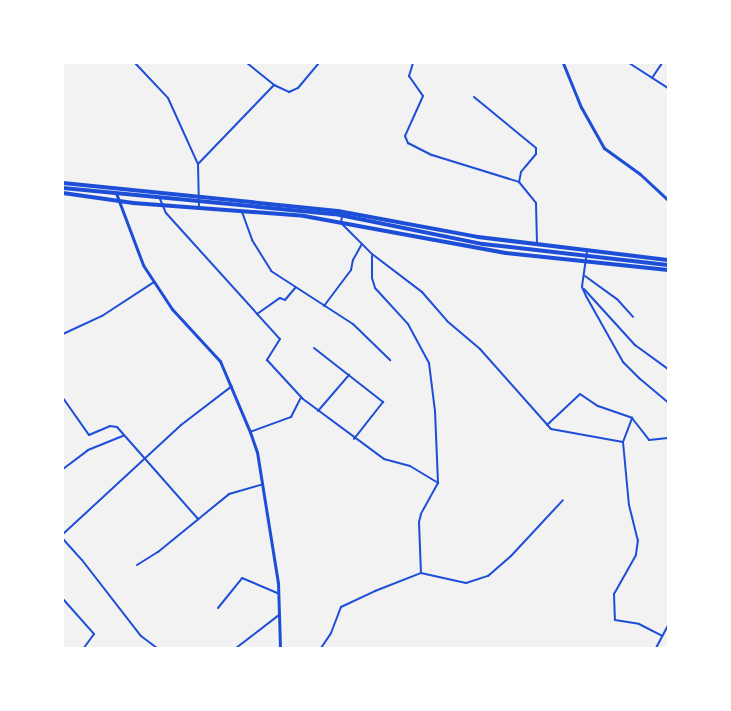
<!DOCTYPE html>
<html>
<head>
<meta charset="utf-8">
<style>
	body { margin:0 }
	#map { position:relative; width:731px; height:711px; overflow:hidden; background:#f2f2f2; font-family:Overpass,sans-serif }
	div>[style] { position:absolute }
	.minor>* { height:2px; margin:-1px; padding:0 1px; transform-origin:1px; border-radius:1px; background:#1d4ed8 }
	.tertiary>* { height:3px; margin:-1.5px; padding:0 1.5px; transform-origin:1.5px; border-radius:1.5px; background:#1d4ed8 }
	.primary>* { height:4px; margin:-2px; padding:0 2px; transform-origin:2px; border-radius:2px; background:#1d4ed8 }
	.trunk>* { height:4px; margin:-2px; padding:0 2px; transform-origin:2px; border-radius:2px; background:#1d4ed8 }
	span { translate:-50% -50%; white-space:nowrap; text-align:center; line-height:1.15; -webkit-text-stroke:6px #fff; paint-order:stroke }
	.frame { position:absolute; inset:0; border:64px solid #fff; pointer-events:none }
</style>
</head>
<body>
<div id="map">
	<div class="minor">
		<i style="left:135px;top:63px;width:48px;rotate:46.7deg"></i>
		<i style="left:168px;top:98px;width:72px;rotate:65.6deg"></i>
		<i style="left:247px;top:63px;width:35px;rotate:39deg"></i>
		<i style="left:274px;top:85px;width:17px;rotate:25deg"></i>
		<i style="left:289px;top:92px;width:10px;rotate:-24deg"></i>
		<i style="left:298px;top:88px;width:33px;rotate:-50deg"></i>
		<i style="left:413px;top:63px;width:14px;rotate:107deg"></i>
		<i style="left:409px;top:76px;width:24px;rotate:55deg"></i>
		<i style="left:423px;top:96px;width:44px;rotate:114.2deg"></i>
		<i style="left:405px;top:136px;width:8px;rotate:67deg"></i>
		<i style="left:408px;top:143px;width:27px;rotate:27deg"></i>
		<i style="left:432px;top:155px;width:91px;rotate:17.2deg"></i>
		<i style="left:519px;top:182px;width:27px;rotate:51deg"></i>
		<i style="left:536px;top:203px;width:40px;rotate:88.6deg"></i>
		<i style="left:629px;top:63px;width:46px;rotate:32.7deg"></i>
		<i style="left:652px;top:78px;width:18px;rotate:-56deg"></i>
		<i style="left:474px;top:97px;width:80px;rotate:39.4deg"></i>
		<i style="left:536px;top:148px;width:6px;rotate:90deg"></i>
		<i style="left:536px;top:154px;width:23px;rotate:130deg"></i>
		<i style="left:521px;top:172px;width:10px;rotate:101deg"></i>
		<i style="left:160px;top:199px;width:15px;rotate:67deg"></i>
		<i style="left:166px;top:213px;width:170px;rotate:47.9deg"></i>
		<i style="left:280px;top:339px;width:25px;rotate:122deg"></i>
		<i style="left:267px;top:360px;width:53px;rotate:47.3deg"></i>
		<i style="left:303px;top:399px;width:101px;rotate:36.5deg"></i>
		<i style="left:384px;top:459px;width:27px;rotate:15deg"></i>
		<i style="left:410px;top:466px;width:33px;rotate:31deg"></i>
		<i style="left:199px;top:208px;width:44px;rotate:-91.3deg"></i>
		<i style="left:198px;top:164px;width:110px;rotate:-46.1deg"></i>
		<i style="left:242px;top:212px;width:30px;rotate:70deg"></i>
		<i style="left:252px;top:240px;width:36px;rotate:58deg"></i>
		<i style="left:271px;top:271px;width:98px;rotate:32.9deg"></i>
		<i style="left:353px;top:324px;width:52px;rotate:44.2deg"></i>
		<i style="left:342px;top:216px;width:7px;rotate:98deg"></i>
		<i style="left:341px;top:223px;width:44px;rotate:45deg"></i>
		<i style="left:372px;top:254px;width:63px;rotate:37.2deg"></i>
		<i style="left:422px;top:292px;width:38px;rotate:49deg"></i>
		<i style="left:447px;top:321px;width:43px;rotate:40.3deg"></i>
		<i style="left:480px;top:349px;width:107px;rotate:48.4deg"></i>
		<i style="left:551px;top:429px;width:73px;rotate:10.2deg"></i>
		<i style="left:623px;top:442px;width:26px;rotate:-69deg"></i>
		<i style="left:632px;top:418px;width:28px;rotate:52deg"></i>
		<i style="left:649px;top:440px;width:19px;rotate:-6deg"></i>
		<i style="left:587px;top:251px;width:36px;rotate:98deg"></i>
		<i style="left:582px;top:287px;width:10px;rotate:66deg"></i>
		<i style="left:586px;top:296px;width:76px;rotate:60.7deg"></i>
		<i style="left:623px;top:362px;width:23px;rotate:45deg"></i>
		<i style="left:639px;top:378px;width:38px;rotate:40deg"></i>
		<i style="left:372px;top:256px;width:22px;rotate:90deg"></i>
		<i style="left:372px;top:278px;width:10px;rotate:73deg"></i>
		<i style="left:375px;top:288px;width:49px;rotate:47.5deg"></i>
		<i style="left:408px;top:324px;width:44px;rotate:61.7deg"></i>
		<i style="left:429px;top:363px;width:48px;rotate:82.9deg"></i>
		<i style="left:435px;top:411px;width:72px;rotate:87.6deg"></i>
		<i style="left:438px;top:483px;width:35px;rotate:119deg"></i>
		<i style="left:421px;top:514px;width:8px;rotate:104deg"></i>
		<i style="left:419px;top:522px;width:51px;rotate:87.8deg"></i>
		<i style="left:585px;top:276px;width:39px;rotate:36deg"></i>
		<i style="left:617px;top:299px;width:24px;rotate:48deg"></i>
		<i style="left:584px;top:289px;width:76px;rotate:47.7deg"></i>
		<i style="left:635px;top:345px;width:41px;rotate:36deg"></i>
		<i style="left:324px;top:306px;width:45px;rotate:-53.1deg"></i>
		<i style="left:351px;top:270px;width:10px;rotate:-79deg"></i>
		<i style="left:353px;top:260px;width:18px;rotate:-61deg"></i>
		<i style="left:257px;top:314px;width:28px;rotate:-35deg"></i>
		<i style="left:280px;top:298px;width:5px;rotate:22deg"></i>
		<i style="left:285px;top:300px;width:16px;rotate:-50deg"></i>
		<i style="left:63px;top:334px;width:43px;rotate:-24.8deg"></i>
		<i style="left:102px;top:316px;width:62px;rotate:-33.2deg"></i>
		<i style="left:314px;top:348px;width:88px;rotate:38deg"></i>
		<i style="left:383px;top:402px;width:47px;rotate:128.1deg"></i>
		<i style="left:63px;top:398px;width:45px;rotate:54.9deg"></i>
		<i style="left:89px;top:435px;width:23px;rotate:-23deg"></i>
		<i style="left:110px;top:426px;width:7px;rotate:8deg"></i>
		<i style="left:117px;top:427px;width:123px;rotate:48.6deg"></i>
		<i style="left:318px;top:411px;width:48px;rotate:-49.3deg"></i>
		<i style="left:547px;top:425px;width:45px;rotate:-43.2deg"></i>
		<i style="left:580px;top:394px;width:22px;rotate:34deg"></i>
		<i style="left:598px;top:406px;width:36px;rotate:19deg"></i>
		<i style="left:250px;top:432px;width:44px;rotate:-20.1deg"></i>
		<i style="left:291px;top:417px;width:22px;rotate:-63deg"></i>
		<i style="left:623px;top:442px;width:63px;rotate:84.6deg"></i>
		<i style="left:629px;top:505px;width:36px;rotate:76deg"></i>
		<i style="left:638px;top:540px;width:15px;rotate:98deg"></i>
		<i style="left:636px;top:555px;width:45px;rotate:119.4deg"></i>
		<i style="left:614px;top:594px;width:26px;rotate:88deg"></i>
		<i style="left:615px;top:620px;width:24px;rotate:9deg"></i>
		<i style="left:639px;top:624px;width:25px;rotate:27deg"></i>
		<i style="left:63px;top:469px;width:31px;rotate:-37deg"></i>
		<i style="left:88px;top:450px;width:38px;rotate:-22deg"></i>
		<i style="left:63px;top:534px;width:161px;rotate:-42.7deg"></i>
		<i style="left:181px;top:425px;width:64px;rotate:-37.4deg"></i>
		<i style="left:63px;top:539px;width:28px;rotate:48deg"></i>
		<i style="left:82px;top:560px;width:96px;rotate:52.2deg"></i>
		<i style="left:141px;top:636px;width:20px;rotate:37deg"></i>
		<i style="left:137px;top:565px;width:25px;rotate:-32deg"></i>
		<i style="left:158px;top:552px;width:92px;rotate:-39.2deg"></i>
		<i style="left:229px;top:494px;width:35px;rotate:-16deg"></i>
		<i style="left:63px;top:599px;width:47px;rotate:48.5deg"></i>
		<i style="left:94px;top:634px;width:17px;rotate:126deg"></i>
		<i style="left:218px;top:608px;width:38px;rotate:-51deg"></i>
		<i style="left:242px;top:578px;width:39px;rotate:23deg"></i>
		<i style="left:236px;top:648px;width:54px;rotate:-37.5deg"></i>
		<i style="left:321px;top:648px;width:18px;rotate:-56deg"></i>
		<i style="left:331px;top:633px;width:28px;rotate:-69deg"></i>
		<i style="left:341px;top:607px;width:38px;rotate:-25deg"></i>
		<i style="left:375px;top:591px;width:49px;rotate:-21.4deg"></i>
		<i style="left:421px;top:573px;width:46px;rotate:12.5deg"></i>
		<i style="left:466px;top:583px;width:23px;rotate:-18deg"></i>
		<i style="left:488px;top:576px;width:30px;rotate:-41deg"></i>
		<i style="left:511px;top:556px;width:76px;rotate:-47.1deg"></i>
		<i style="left:656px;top:648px;width:26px;rotate:-62deg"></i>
	</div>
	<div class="tertiary">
		<i style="left:563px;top:63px;width:48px;rotate:67.8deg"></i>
		<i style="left:581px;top:107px;width:47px;rotate:60.7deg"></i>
		<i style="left:604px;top:148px;width:44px;rotate:35.8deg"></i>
		<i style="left:640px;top:174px;width:38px;rotate:43deg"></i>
		<i style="left:116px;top:193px;width:77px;rotate:69.4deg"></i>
		<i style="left:143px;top:265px;width:53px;rotate:56.6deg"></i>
		<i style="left:172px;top:309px;width:71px;rotate:47.3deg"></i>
		<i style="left:220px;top:361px;width:77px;rotate:67.1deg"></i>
		<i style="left:250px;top:432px;width:21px;rotate:71deg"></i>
		<i style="left:257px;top:452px;width:133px;rotate:80.9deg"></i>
		<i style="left:278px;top:583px;width:65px;rotate:88.2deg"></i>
	</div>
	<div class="primary">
		<i style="left:63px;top:183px;width:276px;rotate:5.8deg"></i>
		<i style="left:338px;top:211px;width:142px;rotate:10.5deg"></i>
		<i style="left:478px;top:237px;width:191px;rotate:6.9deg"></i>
		<i style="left:63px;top:193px;width:71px;rotate:8.1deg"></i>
		<i style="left:133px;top:203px;width:171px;rotate:4.3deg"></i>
		<i style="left:304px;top:216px;width:205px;rotate:10.4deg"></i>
		<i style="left:506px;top:253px;width:163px;rotate:6deg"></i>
	</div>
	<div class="trunk">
		<i style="left:63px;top:188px;width:273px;rotate:5.5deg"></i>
		<i style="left:335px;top:214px;width:151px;rotate:11.5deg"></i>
		<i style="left:483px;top:244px;width:186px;rotate:6.5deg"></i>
	</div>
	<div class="frame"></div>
</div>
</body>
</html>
